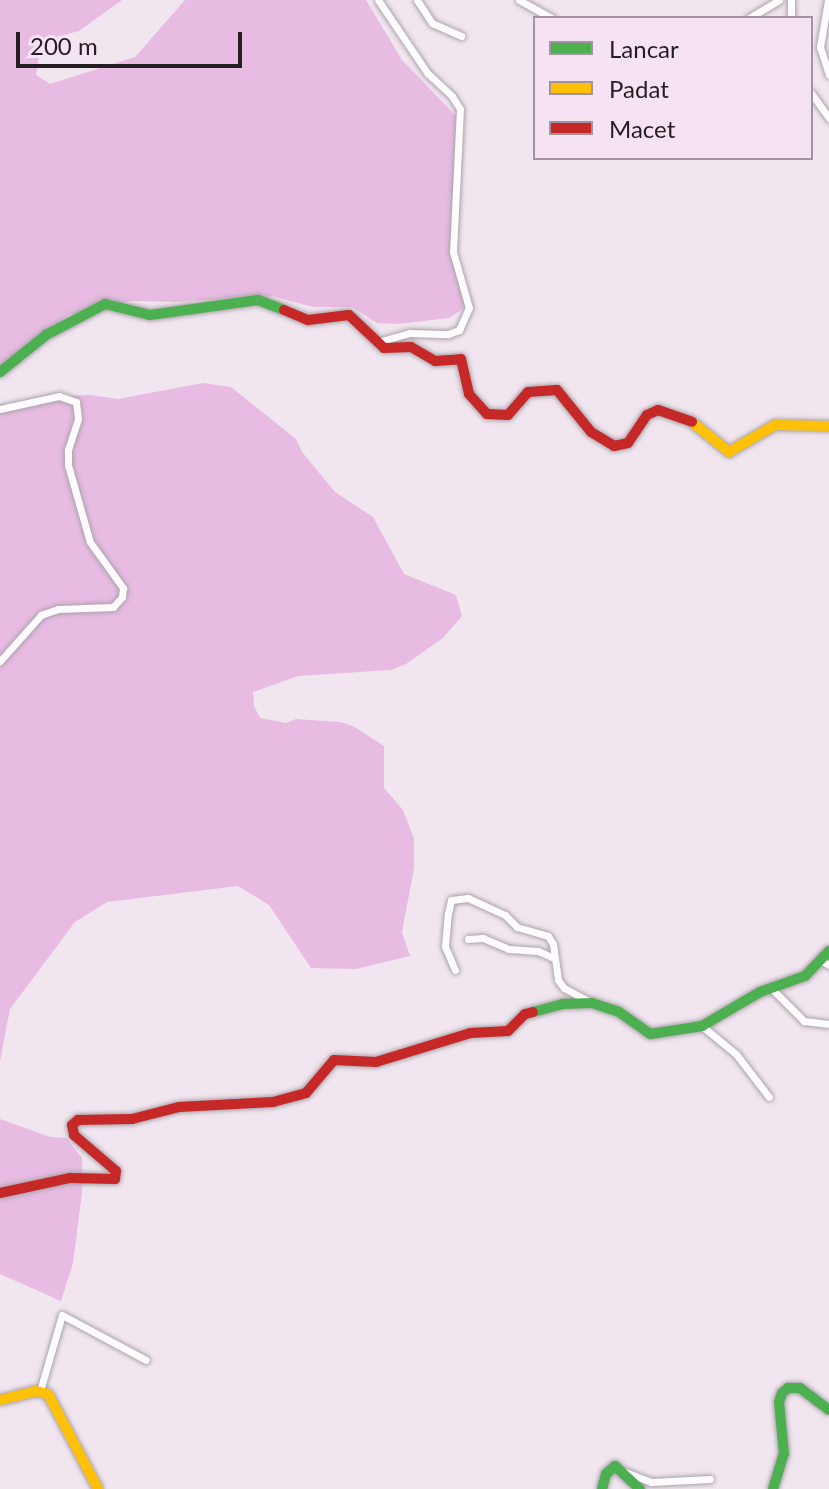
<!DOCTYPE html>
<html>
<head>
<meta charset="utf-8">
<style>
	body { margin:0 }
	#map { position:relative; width:829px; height:1489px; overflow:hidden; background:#f1e6ef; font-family:Lato,sans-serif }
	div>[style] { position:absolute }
	.forest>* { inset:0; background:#e7bbe2 }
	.roads { filter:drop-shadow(0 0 2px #aba3aa) drop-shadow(0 0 2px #aba3aa) }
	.street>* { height:7px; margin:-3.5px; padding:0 3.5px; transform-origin:3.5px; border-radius:3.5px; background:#fdfbfd }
	.fast>* { height:10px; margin:-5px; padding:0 5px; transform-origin:5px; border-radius:5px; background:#4caf50 }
	.slow>* { height:10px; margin:-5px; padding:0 5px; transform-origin:5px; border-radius:5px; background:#ffc107 }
	.jam>* { height:10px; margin:-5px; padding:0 5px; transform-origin:5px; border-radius:5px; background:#c62828 }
	span { translate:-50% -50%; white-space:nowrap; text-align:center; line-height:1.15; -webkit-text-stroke:7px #f5e2f2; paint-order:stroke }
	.legend { position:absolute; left:533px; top:16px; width:280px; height:144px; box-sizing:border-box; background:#f5e2f2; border:2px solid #a1949f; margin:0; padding:10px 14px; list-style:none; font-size:24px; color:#241e23 }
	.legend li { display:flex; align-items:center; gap:16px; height:40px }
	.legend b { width:40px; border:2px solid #a1949f }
	.scale { position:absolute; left:16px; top:32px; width:226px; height:36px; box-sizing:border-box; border:4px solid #241e23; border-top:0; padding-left:10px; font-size:24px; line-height:28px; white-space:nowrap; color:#241e23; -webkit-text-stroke:6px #f5e2f2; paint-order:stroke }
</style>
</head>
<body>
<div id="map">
	<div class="forest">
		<i style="clip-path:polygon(0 0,122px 0,79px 31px,52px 38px,41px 46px,36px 75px,50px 84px,135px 57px,185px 0,366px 0,402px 60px,456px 116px,451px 240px,465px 296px,463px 309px,449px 318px,398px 324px,377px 323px,352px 307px,313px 307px,272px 296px,258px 300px,246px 297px,176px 302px,132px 301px,68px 315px,0 364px)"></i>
		<i style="clip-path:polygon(203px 383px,231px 387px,296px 439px,302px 452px,335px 492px,373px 517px,404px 574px,456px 595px,462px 616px,443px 638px,406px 664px,391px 670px,298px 676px,253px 692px,254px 706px,260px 718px,286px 723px,296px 719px,340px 722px,353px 726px,384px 746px,384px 788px,403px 810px,414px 839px,414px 868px,402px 932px,410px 956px,356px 969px,311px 968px,269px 905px,238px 886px,107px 902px,75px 922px,10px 1009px,0 1061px,0 404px,17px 407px,59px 396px,91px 395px,118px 399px)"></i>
		<i style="clip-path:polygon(0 1119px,50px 1137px,66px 1138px,82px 1158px,82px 1193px,73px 1263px,61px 1301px,0 1274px)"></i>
	</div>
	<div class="roads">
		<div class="street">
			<i style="left:417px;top:0;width:27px;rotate:57deg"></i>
			<i style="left:432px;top:23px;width:32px;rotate:24deg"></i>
			<i style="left:519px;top:0;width:38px;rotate:29deg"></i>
			<i style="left:828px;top:0;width:48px;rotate:99.7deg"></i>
			<i style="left:820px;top:47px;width:29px;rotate:72deg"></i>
			<i style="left:749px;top:18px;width:35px;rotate:-31deg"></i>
			<i style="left:791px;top:18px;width:18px;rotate:-90deg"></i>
			<i style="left:811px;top:93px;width:31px;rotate:54deg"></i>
			<i style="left:378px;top:342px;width:33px;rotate:-16deg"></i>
			<i style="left:410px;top:333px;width:38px;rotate:2deg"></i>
			<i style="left:448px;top:334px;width:12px;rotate:-20deg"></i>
			<i style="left:459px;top:330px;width:24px;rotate:-66deg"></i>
			<i style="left:469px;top:308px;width:58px;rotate:-105.9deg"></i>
			<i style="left:453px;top:252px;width:143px;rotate:-87.2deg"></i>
			<i style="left:460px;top:109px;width:15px;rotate:-122deg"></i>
			<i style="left:452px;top:96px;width:33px;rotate:-137deg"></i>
			<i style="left:428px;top:74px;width:89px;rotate:-124deg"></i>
			<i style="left:0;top:409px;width:60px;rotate:-12.4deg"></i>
			<i style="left:59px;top:396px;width:18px;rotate:19deg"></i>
			<i style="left:76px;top:402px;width:17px;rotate:83deg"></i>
			<i style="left:78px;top:419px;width:33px;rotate:108deg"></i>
			<i style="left:68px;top:450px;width:15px;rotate:90deg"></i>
			<i style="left:68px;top:465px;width:80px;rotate:74.1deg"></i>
			<i style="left:90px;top:542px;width:57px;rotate:54.3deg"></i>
			<i style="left:123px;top:588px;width:9px;rotate:96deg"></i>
			<i style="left:122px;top:597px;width:13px;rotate:132deg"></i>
			<i style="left:113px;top:607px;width:55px;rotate:177.9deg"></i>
			<i style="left:58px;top:609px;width:18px;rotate:161deg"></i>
			<i style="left:41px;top:615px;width:62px;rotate:131.7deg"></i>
			<i style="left:468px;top:939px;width:15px;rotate:-4deg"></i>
			<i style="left:483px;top:938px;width:28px;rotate:23deg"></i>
			<i style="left:509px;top:949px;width:29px;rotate:4deg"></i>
			<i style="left:538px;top:951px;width:17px;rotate:24deg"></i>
			<i style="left:822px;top:961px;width:8px;rotate:30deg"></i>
			<i style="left:455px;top:970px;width:26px;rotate:-113deg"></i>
			<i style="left:445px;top:946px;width:32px;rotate:-85deg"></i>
			<i style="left:448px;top:914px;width:14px;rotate:-78deg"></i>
			<i style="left:451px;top:900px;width:17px;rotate:-7deg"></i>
			<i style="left:468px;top:898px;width:41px;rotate:24.7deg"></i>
			<i style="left:505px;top:915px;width:17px;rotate:45deg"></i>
			<i style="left:517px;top:927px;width:32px;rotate:16deg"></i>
			<i style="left:548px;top:936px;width:9px;rotate:58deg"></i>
			<i style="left:553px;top:944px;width:36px;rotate:82deg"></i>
			<i style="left:558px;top:980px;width:10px;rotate:53deg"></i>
			<i style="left:564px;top:988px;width:30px;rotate:28deg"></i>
			<i style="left:771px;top:988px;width:47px;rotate:45deg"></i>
			<i style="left:804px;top:1021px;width:25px;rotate:7deg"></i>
			<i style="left:702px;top:1026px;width:44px;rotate:39.5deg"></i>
			<i style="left:736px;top:1054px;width:54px;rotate:52.5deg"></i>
			<i style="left:40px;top:1391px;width:79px;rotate:-73.9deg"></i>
			<i style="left:62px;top:1315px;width:95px;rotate:28.2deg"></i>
			<i style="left:625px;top:1472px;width:28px;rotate:21deg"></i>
			<i style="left:651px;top:1482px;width:59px;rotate:-2.9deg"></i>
		</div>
		<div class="fast">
			<i style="left:0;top:372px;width:59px;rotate:-38.8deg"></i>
			<i style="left:46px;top:335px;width:67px;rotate:-27.7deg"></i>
			<i style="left:105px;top:304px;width:46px;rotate:13.7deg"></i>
			<i style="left:150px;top:315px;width:109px;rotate:-7.9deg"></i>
			<i style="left:258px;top:300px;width:28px;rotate:21deg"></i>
			<i style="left:533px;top:1012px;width:30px;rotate:-15deg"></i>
			<i style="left:562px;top:1004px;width:30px;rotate:-2deg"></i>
			<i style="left:592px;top:1003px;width:28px;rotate:18deg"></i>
			<i style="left:619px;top:1012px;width:38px;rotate:35deg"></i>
			<i style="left:650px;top:1034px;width:53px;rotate:-8.7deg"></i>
			<i style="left:702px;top:1026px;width:67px;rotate:-30.4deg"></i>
			<i style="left:760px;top:992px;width:48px;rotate:-19.6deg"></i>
			<i style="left:805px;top:976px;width:35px;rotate:-46deg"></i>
			<i style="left:602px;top:1489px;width:16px;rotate:-75deg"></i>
			<i style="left:606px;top:1474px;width:12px;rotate:-42deg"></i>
			<i style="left:615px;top:1466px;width:34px;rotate:43deg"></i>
			<i style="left:773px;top:1489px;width:37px;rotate:-73deg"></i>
			<i style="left:784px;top:1454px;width:52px;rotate:-95.5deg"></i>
			<i style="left:779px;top:1402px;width:9px;rotate:-72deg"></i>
			<i style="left:782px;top:1393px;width:8px;rotate:-40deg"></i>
			<i style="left:788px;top:1388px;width:12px"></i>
			<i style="left:800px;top:1388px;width:36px;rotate:37deg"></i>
		</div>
		<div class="slow">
			<i style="left:692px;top:422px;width:48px;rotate:39deg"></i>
			<i style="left:729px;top:452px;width:53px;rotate:-30.4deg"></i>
			<i style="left:775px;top:425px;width:54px;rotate:1.1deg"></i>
			<i style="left:0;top:1400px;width:37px;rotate:-14deg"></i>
			<i style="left:36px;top:1391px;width:12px;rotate:14deg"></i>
			<i style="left:48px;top:1394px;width:107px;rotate:62.2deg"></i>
		</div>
		<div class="jam">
			<i style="left:284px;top:310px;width:26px;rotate:23deg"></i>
			<i style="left:308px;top:320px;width:41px;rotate:-7deg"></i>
			<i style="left:349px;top:315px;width:48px;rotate:43.3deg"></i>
			<i style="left:384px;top:348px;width:27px;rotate:-2deg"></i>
			<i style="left:411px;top:347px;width:28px;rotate:30deg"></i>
			<i style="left:435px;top:361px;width:26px;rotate:-4deg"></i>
			<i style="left:461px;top:359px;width:36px;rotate:77deg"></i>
			<i style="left:469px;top:394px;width:27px;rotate:48deg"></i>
			<i style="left:487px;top:414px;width:21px;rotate:3deg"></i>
			<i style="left:508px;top:415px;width:30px;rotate:-49deg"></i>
			<i style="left:528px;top:392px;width:29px;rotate:-4deg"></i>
			<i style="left:557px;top:390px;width:54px;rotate:51deg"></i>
			<i style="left:591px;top:432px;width:27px;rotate:31deg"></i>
			<i style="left:614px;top:446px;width:14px;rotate:-12deg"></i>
			<i style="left:628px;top:443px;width:34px;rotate:-56deg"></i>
			<i style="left:647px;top:415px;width:12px;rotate:-24deg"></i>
			<i style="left:658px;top:410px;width:36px;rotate:19deg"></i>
			<i style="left:0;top:1193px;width:72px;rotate:-12.1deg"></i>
			<i style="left:70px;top:1178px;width:45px;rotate:1.3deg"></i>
			<i style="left:115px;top:1179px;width:8px;rotate:-83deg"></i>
			<i style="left:116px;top:1171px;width:55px;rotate:-139.4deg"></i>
			<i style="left:74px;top:1135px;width:10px;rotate:-101deg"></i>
			<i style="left:72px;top:1125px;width:8px;rotate:-40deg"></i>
			<i style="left:78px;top:1120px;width:54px;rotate:-1.1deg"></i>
			<i style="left:132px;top:1119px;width:49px;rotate:-14.3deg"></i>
			<i style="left:179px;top:1107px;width:94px;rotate:-3deg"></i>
			<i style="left:273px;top:1102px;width:34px;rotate:-15deg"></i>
			<i style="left:306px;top:1093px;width:43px;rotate:-49.7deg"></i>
			<i style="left:334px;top:1060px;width:42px;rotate:2.7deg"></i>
			<i style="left:376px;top:1062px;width:98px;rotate:-17.1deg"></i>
			<i style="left:470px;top:1033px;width:38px;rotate:-3deg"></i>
			<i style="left:508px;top:1031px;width:24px;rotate:-45deg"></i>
			<i style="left:525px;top:1014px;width:8px;rotate:-14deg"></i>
		</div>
	</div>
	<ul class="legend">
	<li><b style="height:10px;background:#4caf50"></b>Lancar</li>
	<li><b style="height:10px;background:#ffc107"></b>Padat</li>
	<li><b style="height:10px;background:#c62828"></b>Macet</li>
	</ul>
	<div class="scale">200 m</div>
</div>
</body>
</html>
